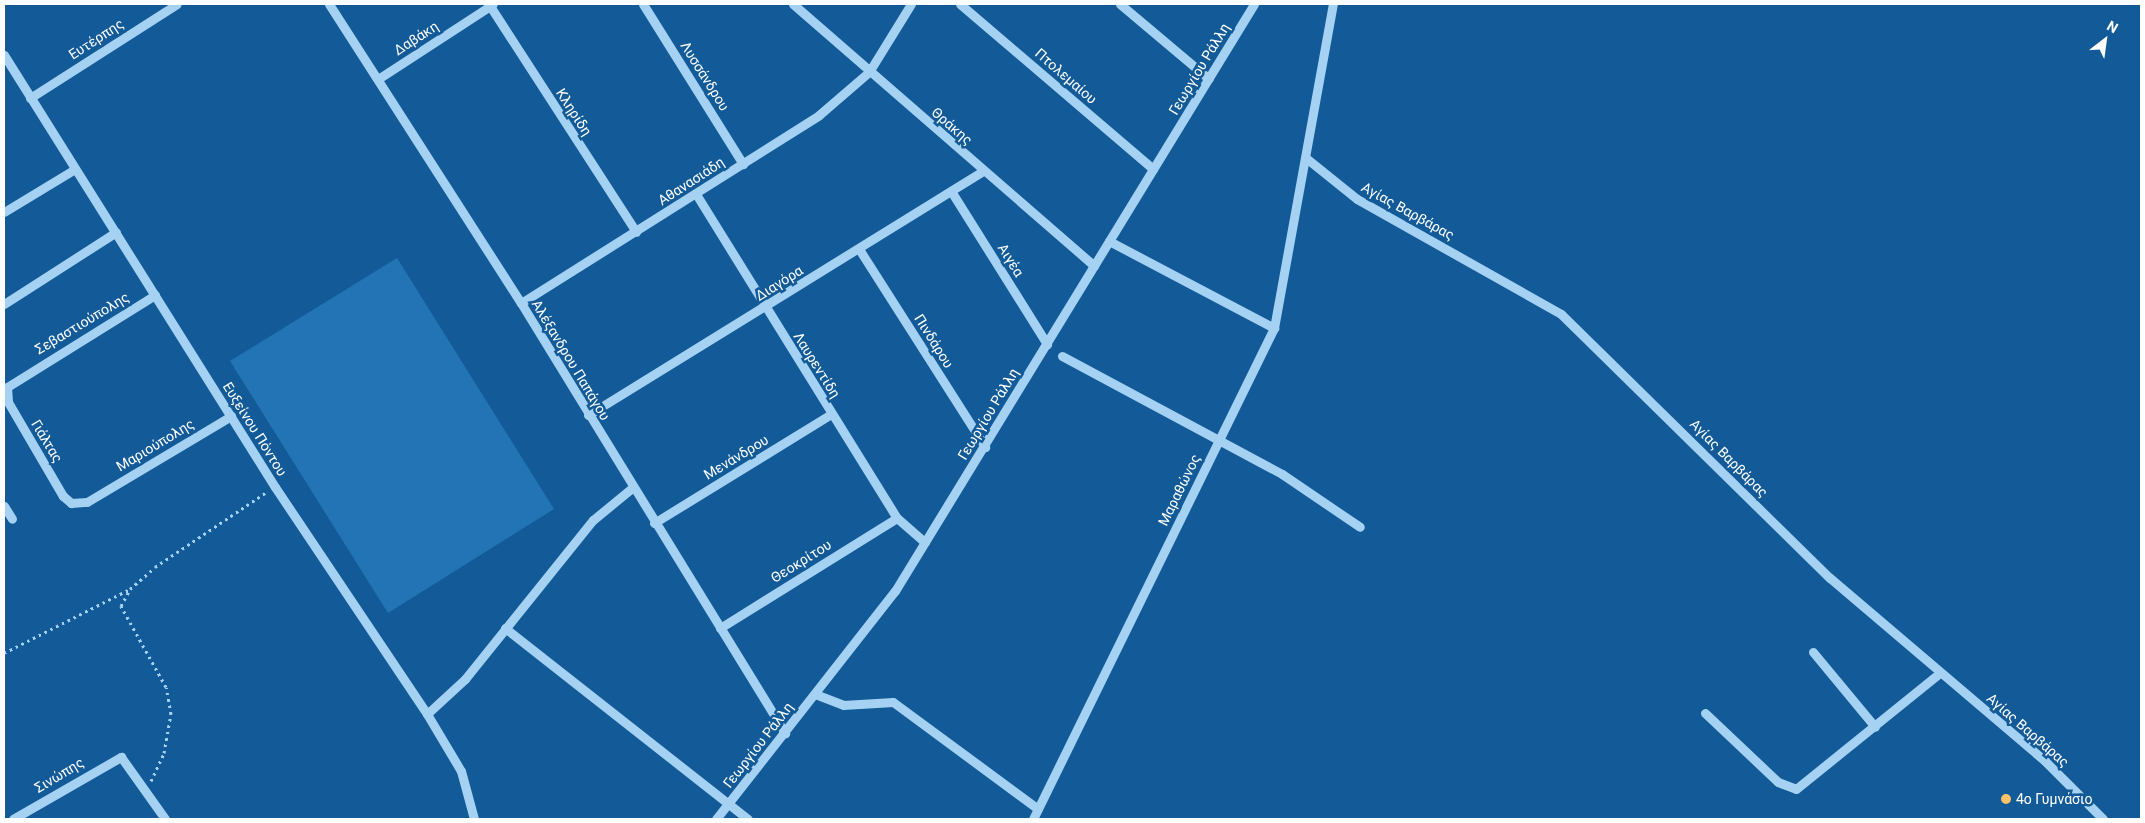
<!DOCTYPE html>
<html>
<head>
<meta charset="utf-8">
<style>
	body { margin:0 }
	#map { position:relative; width:2145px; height:823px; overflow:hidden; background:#135b98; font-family:Roboto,sans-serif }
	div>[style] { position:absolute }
	.green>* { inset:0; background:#2274b5 }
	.path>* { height:3px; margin-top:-1.5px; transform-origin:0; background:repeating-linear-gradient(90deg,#a5d1f3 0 2.5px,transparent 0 6.5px) }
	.minor>* { height:9px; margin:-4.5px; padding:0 4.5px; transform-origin:4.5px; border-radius:4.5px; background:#a5d1f3 }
	.dots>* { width:14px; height:14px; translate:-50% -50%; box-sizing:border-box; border:2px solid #135b98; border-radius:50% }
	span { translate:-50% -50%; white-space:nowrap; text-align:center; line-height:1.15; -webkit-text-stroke:5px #135b98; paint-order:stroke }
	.street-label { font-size:14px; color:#fff }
	.poi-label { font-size:14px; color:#fff }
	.left { translate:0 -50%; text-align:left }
	.frame { position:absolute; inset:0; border:5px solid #fff; pointer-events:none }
	.north { position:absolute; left:2080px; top:15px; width:50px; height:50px; -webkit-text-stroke:4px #135b98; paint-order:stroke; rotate:30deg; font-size:14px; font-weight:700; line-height:20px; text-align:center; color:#fff }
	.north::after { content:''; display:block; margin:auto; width:18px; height:22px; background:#fff; clip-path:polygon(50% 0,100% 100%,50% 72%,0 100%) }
</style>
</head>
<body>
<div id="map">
	<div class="green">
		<i style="clip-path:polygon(397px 258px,554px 509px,388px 613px,230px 361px)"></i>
	</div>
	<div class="path">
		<i style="left:4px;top:653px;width:141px;rotate:-26.9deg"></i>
		<i style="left:151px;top:781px;width:31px;rotate:-65deg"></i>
		<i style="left:164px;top:753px;width:40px;rotate:-80deg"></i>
		<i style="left:171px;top:714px;width:27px;rotate:-100deg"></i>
		<i style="left:166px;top:687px;width:93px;rotate:-119.1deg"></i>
		<i style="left:121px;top:606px;width:19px;rotate:-62deg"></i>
		<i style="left:130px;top:589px;width:33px;rotate:-41deg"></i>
		<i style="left:155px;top:567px;width:133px;rotate:-33.9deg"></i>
	</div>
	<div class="minor">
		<i style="left:329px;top:4px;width:355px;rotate:57.3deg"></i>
		<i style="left:521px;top:303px;width:505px;rotate:58.45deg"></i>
		<i style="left:643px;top:4px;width:189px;rotate:58deg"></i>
		<i style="left:793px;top:4px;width:399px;rotate:41deg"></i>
		<i style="left:960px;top:4px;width:254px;rotate:40.5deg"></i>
		<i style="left:1120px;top:4px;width:116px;rotate:40.1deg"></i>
		<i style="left:490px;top:6px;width:269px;rotate:57.1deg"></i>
		<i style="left:4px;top:55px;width:510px;rotate:57.9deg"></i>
		<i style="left:275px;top:487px;width:273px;rotate:56.2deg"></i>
		<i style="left:427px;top:714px;width:66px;rotate:59.2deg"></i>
		<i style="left:461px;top:771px;width:50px;rotate:74.8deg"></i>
		<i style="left:378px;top:79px;width:137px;rotate:-33.1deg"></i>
		<i style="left:30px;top:98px;width:174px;rotate:-32.6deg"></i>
		<i style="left:1306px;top:158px;width:65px;rotate:38.8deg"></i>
		<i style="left:1357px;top:199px;width:234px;rotate:29.4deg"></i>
		<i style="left:1561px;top:314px;width:377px;rotate:44.5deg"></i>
		<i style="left:1830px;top:578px;width:282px;rotate:40.4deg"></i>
		<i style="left:2045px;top:761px;width:82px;rotate:45deg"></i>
		<i style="left:951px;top:191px;width:181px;rotate:57.9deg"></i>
		<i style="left:696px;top:194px;width:381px;rotate:58.2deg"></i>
		<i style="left:897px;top:518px;width:37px;rotate:41deg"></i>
		<i style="left:4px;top:212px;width:83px;rotate:-31.2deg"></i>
		<i style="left:1109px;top:241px;width:187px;rotate:27.8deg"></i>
		<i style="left:859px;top:249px;width:235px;rotate:57.5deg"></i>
		<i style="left:155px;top:295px;width:174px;rotate:148.1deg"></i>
		<i style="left:7px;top:387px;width:15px;rotate:86deg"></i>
		<i style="left:8px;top:402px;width:109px;rotate:59.7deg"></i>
		<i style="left:63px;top:496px;width:11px;rotate:41deg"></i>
		<i style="left:71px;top:503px;width:16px;rotate:-4deg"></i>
		<i style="left:87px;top:502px;width:168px;rotate:-30.8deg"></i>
		<i style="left:521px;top:303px;width:352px;rotate:-32.2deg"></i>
		<i style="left:819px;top:115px;width:66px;rotate:-40.7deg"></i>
		<i style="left:869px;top:72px;width:80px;rotate:-58.3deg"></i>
		<i style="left:4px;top:304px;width:133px;rotate:-32.7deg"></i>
		<i style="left:1062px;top:356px;width:250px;rotate:28.2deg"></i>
		<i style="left:1282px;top:474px;width:94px;rotate:34.2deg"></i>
		<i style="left:588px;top:415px;width:464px;rotate:-31.7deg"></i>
		<i style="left:4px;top:506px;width:15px;rotate:58deg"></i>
		<i style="left:654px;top:523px;width:208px;rotate:-31.6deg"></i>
		<i style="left:505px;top:628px;width:309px;rotate:38.2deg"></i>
		<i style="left:720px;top:628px;width:208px;rotate:-31.9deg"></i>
		<i style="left:1813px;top:652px;width:97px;rotate:50.4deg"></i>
		<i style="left:815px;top:694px;width:30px;rotate:21deg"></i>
		<i style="left:843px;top:705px;width:50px;rotate:-3.4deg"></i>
		<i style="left:893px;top:702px;width:180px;rotate:36.4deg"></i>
		<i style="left:1705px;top:713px;width:100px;rotate:43.4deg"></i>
		<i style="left:1778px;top:782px;width:19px;rotate:21deg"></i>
		<i style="left:1796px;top:789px;width:185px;rotate:-38.9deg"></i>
		<i style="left:427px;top:714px;width:52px;rotate:-42.6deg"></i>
		<i style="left:465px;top:679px;width:204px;rotate:-51.2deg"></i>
		<i style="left:593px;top:520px;width:50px;rotate:-39.4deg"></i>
		<i style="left:13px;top:819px;width:125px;rotate:-29.9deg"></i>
		<i style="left:121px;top:757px;width:76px;rotate:54.6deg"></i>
		<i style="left:716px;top:819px;width:290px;rotate:-51.9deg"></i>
		<i style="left:895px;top:591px;width:688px;rotate:-58.55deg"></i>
		<i style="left:1033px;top:819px;width:547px;rotate:-63.86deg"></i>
		<i style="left:1274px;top:328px;width:329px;rotate:-79.7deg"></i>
	</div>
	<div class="dots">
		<i style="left:2006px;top:799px;background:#ffc367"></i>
	</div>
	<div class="street-label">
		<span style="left:416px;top:38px;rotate:-33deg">Δαβάκη</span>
		<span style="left:96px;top:39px;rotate:-33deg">Ευτέρπης</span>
		<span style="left:1199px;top:69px;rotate:-59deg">Γεωργίου Ράλλη</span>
		<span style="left:705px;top:76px;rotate:58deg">Λυσσάνδρου</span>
		<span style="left:1066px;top:76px;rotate:41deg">Πτολεμαίου</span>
		<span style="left:574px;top:112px;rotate:57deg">Κληρίδη</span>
		<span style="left:952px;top:126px;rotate:41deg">Θράκης</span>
		<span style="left:691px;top:181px;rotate:-33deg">Αθανασιάδη</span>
		<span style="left:1408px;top:211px;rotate:29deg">Αγίας Βαρβάρας</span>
		<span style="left:1011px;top:260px;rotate:58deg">Αιγέα</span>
		<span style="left:779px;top:283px;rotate:-32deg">Διαγόρα</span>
		<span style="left:82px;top:323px;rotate:-31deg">Σεβαστιούπολης</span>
		<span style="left:934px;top:341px;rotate:58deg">Πινδάρου</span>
		<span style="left:571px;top:360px;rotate:59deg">Αλέξανδρου Παπάγου</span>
		<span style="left:817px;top:365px;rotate:58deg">Λαυρεντίδη</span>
		<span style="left:988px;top:414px;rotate:-59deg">Γεωργίου Ράλλη</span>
		<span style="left:255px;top:429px;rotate:58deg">Ευξείνου Πόντου</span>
		<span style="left:47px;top:441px;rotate:59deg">Γιάλτας</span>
		<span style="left:155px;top:445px;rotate:-31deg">Μαριούπολης</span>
		<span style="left:736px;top:457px;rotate:-31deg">Μενάνδρου</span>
		<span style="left:1729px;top:458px;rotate:45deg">Αγίας Βαρβάρας</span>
		<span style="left:1179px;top:490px;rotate:-64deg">Μαραθώνος</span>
		<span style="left:801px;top:561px;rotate:-32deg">Θεοκρίτου</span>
		<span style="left:2028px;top:730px;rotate:41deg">Αγίας Βαρβάρας</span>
		<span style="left:758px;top:745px;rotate:-52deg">Γεωργίου Ράλλη</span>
		<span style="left:59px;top:775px;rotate:-31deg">Σινώπης</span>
	</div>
	<div class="poi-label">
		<span class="left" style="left:2016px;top:799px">4ο Γυμνάσιο</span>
	</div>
	<div class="frame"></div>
	<div class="north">N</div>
</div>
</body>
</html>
